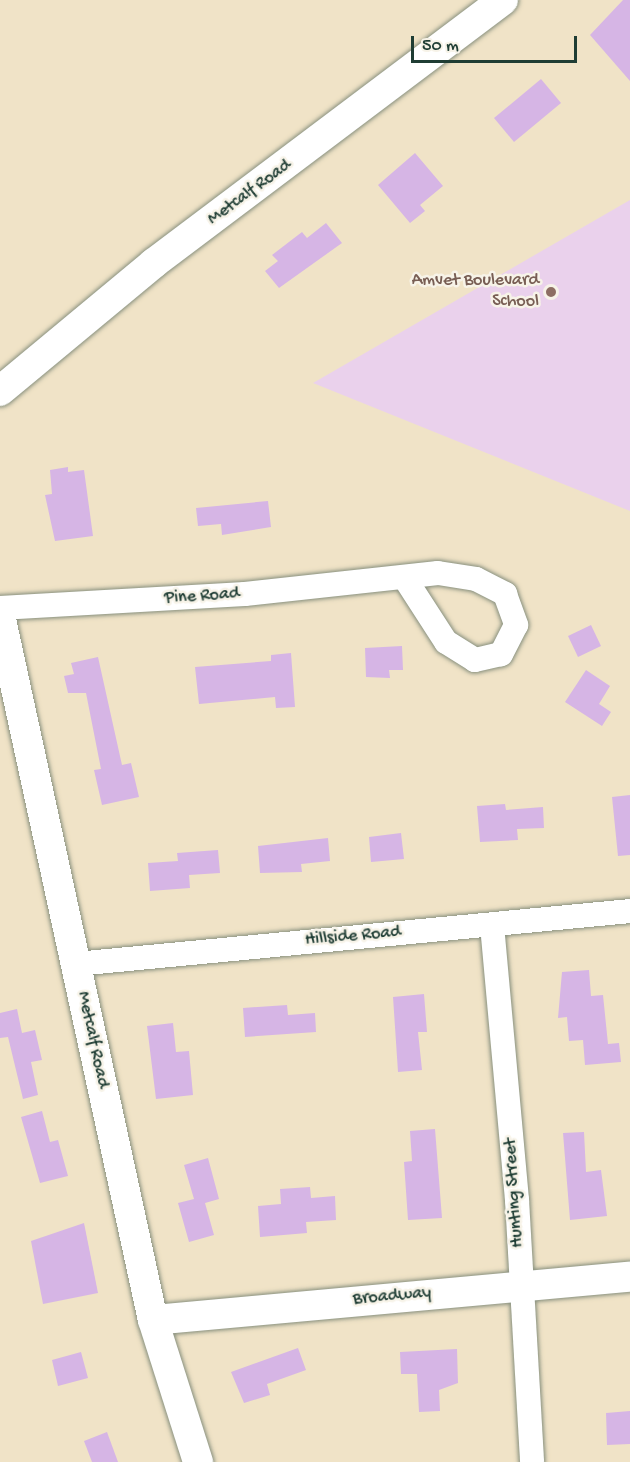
<!DOCTYPE html>
<html>
<head>
<meta charset="utf-8">
<style>
	body { margin:0 }
	#map { position:relative; width:630px; height:1462px; overflow:hidden; background:#f0e3c7; font-family:"Gochi Hand",sans-serif }
	div>[style] { position:absolute }
	.built>* { inset:0; background:#ead1ec }
	.building>* { inset:0; background:#d6b5e5 }
	.roads { filter:drop-shadow(0 0 2px #88907e) drop-shadow(0 0 2px #88907e) }
	.minor>* { height:24px; margin:-12px; padding:0 12px; transform-origin:12px; border-radius:12px; background:#fff }
	.tertiary>* { height:30px; margin:-15px; padding:0 15px; transform-origin:15px; border-radius:15px; background:#fff }
	.dots>* { width:16px; height:16px; translate:-50% -50%; box-sizing:border-box; border:3px solid #f7f3e8; border-radius:50% }
	span { translate:-50% -50%; white-space:nowrap; text-align:center; line-height:1.15; -webkit-text-stroke:5px #f7f3e8; paint-order:stroke }
	.street-label { font-size:18px; color:#1f3d34 }
	.education-label { font-size:18px; color:#785e54 }
	.right { translate:-100% -50%; text-align:right }
	.scale { position:absolute; left:411px; top:36px; width:166px; height:27px; box-sizing:border-box; border:3px solid #1f3d34; border-top:0; padding-left:8px; font-size:18px; line-height:21px; white-space:nowrap; color:#1f3d34; -webkit-text-stroke:4px #f7f3e8; paint-order:stroke }
</style>
</head>
<body>
<div id="map">
	<div class="built">
		<i style="clip-path:polygon(630px 200px,630px 511px,313px 383px)"></i>
	</div>
	<div class="building">
		<i style="clip-path:polygon(623px 0,630px 0,630px 81px,590px 35px)"></i>
		<i style="clip-path:polygon(541px 79px,561px 103px,514px 142px,494px 118px)"></i>
		<i style="clip-path:polygon(415px 153px,443px 186px,420px 205px,425px 211px,410px 223px,378px 185px)"></i>
		<i style="clip-path:polygon(326px 223px,342px 243px,279px 288px,265px 271px,278px 261px,272px 255px,302px 232px,307px 238px)"></i>
		<i style="clip-path:polygon(68px 467px,68px 472px,84px 470px,93px 536px,55px 541px,45px 495px,52px 494px,50px 470px)"></i>
		<i style="clip-path:polygon(268px 501px,271px 527px,222px 535px,221px 524px,198px 526px,196px 508px)"></i>
		<i style="clip-path:polygon(591px 625px,601px 646px,578px 657px,568px 636px)"></i>
		<i style="clip-path:polygon(402px 646px,403px 670px,389px 670px,390px 678px,366px 677px,365px 648px)"></i>
		<i style="clip-path:polygon(291px 653px,295px 707px,276px 708px,275px 697px,199px 704px,195px 667px,271px 661px,271px 655px)"></i>
		<i style="clip-path:polygon(98px 657px,122px 765px,131px 763px,139px 797px,102px 805px,94px 770px,101px 769px,86px 693px,68px 693px,64px 676px,74px 674px,71px 663px)"></i>
		<i style="clip-path:polygon(586px 670px,610px 686px,599px 704px,611px 712px,602px 726px,565px 702px)"></i>
		<i style="clip-path:polygon(630px 795px,630px 855px,618px 856px,612px 797px)"></i>
		<i style="clip-path:polygon(505px 804px,506px 810px,543px 807px,544px 828px,517px 829px,518px 840px,480px 842px,477px 806px)"></i>
		<i style="clip-path:polygon(401px 833px,404px 859px,371px 862px,369px 837px)"></i>
		<i style="clip-path:polygon(328px 838px,330px 861px,301px 864px,302px 872px,260px 873px,258px 846px)"></i>
		<i style="clip-path:polygon(218px 850px,220px 873px,189px 875px,190px 888px,150px 891px,148px 863px,178px 861px,177px 853px)"></i>
		<i style="clip-path:polygon(589px 970px,591px 996px,603px 995px,608px 1044px,619px 1043px,621px 1062px,585px 1065px,583px 1040px,569px 1041px,567px 1017px,558px 1018px,562px 972px)"></i>
		<i style="clip-path:polygon(424px 994px,427px 1032px,418px 1032px,422px 1070px,398px 1072px,393px 997px)"></i>
		<i style="clip-path:polygon(287px 1005px,288px 1015px,315px 1013px,316px 1032px,245px 1037px,243px 1008px)"></i>
		<i style="clip-path:polygon(17px 1009px,22px 1033px,35px 1030px,42px 1060px,31px 1062px,38px 1095px,23px 1099px,8px 1037px,0 1038px,0 1013px)"></i>
		<i style="clip-path:polygon(173px 1023px,176px 1052px,189px 1051px,193px 1095px,156px 1099px,147px 1026px)"></i>
		<i style="clip-path:polygon(42px 1111px,50px 1142px,58px 1140px,68px 1176px,40px 1183px,21px 1117px)"></i>
		<i style="clip-path:polygon(435px 1129px,442px 1218px,408px 1220px,404px 1162px,412px 1161px,410px 1131px)"></i>
		<i style="clip-path:polygon(584px 1132px,586px 1172px,601px 1170px,607px 1216px,570px 1220px,563px 1133px)"></i>
		<i style="clip-path:polygon(208px 1158px,219px 1199px,205px 1203px,214px 1235px,189px 1242px,178px 1203px,194px 1199px,184px 1165px)"></i>
		<i style="clip-path:polygon(310px 1187px,311px 1198px,335px 1196px,336px 1220px,306px 1222px,307px 1233px,260px 1237px,258px 1206px,281px 1204px,280px 1189px)"></i>
		<i style="clip-path:polygon(84px 1223px,98px 1293px,43px 1304px,31px 1241px)"></i>
		<i style="clip-path:polygon(298px 1348px,306px 1370px,267px 1384px,270px 1395px,244px 1403px,231px 1372px)"></i>
		<i style="clip-path:polygon(457px 1349px,458px 1383px,439px 1390px,440px 1411px,419px 1412px,417px 1374px,401px 1374px,400px 1352px)"></i>
		<i style="clip-path:polygon(81px 1352px,88px 1378px,58px 1386px,52px 1360px)"></i>
		<i style="clip-path:polygon(630px 1411px,630px 1444px,607px 1445px,606px 1413px)"></i>
		<i style="clip-path:polygon(107px 1432px,118px 1462px,92px 1462px,84px 1441px)"></i>
	</div>
	<div class="roads">
		<div class="minor">
			<i style="left:0;top:608px;width:245px;rotate:-3.3deg"></i>
			<i style="left:245px;top:594px;width:194px;rotate:-6.2deg"></i>
			<i style="left:438px;top:573px;width:38px;rotate:9deg"></i>
			<i style="left:476px;top:579px;width:33px;rotate:27deg"></i>
			<i style="left:505px;top:594px;width:33px;rotate:70deg"></i>
			<i style="left:516px;top:625px;width:33px;rotate:117deg"></i>
			<i style="left:501px;top:654px;width:27px;rotate:167deg"></i>
			<i style="left:475px;top:660px;width:34px;rotate:-148deg"></i>
			<i style="left:446px;top:642px;width:77px;rotate:-122.9deg"></i>
			<i style="left:492px;top:925px;width:276px;rotate:84.8deg"></i>
			<i style="left:517px;top:1200px;width:262px;rotate:86.7deg"></i>
			<i style="left:76px;top:964px;width:557px;rotate:-5.46deg"></i>
		</div>
		<div class="tertiary">
			<i style="left:0;top:391px;width:200px;rotate:-39.7deg"></i>
			<i style="left:154px;top:263px;width:437px;rotate:-37deg"></i>
			<i style="left:0;top:615px;width:721px;rotate:77.76deg"></i>
			<i style="left:153px;top:1320px;width:149px;rotate:72.4deg"></i>
			<i style="left:153px;top:1320px;width:479px;rotate:-5.2deg"></i>
		</div>
	</div>
	<div class="dots">
		<i style="left:551px;top:292px;background:#8d6e63"></i>
	</div>
	<div class="street-label">
		<span style="left:250px;top:193px;rotate:-36deg">Metcalf Road</span>
		<span style="left:202px;top:597px;rotate:-4deg">Pine Road</span>
		<span style="left:353px;top:937px;rotate:-5deg">Hillside Road</span>
		<span style="left:92px;top:1040px;rotate:78deg">Metcalf Road</span>
		<span style="left:515px;top:1193px;rotate:-94deg">Hunting Street</span>
		<span style="left:392px;top:1297px;rotate:-5deg">Broadway</span>
	</div>
	<div class="education-label">
		<span class="right" style="left:539px;top:292px">Amvet Boulevard<br>School</span>
	</div>
	<div class="scale">50 m</div>
</div>
</body>
</html>
